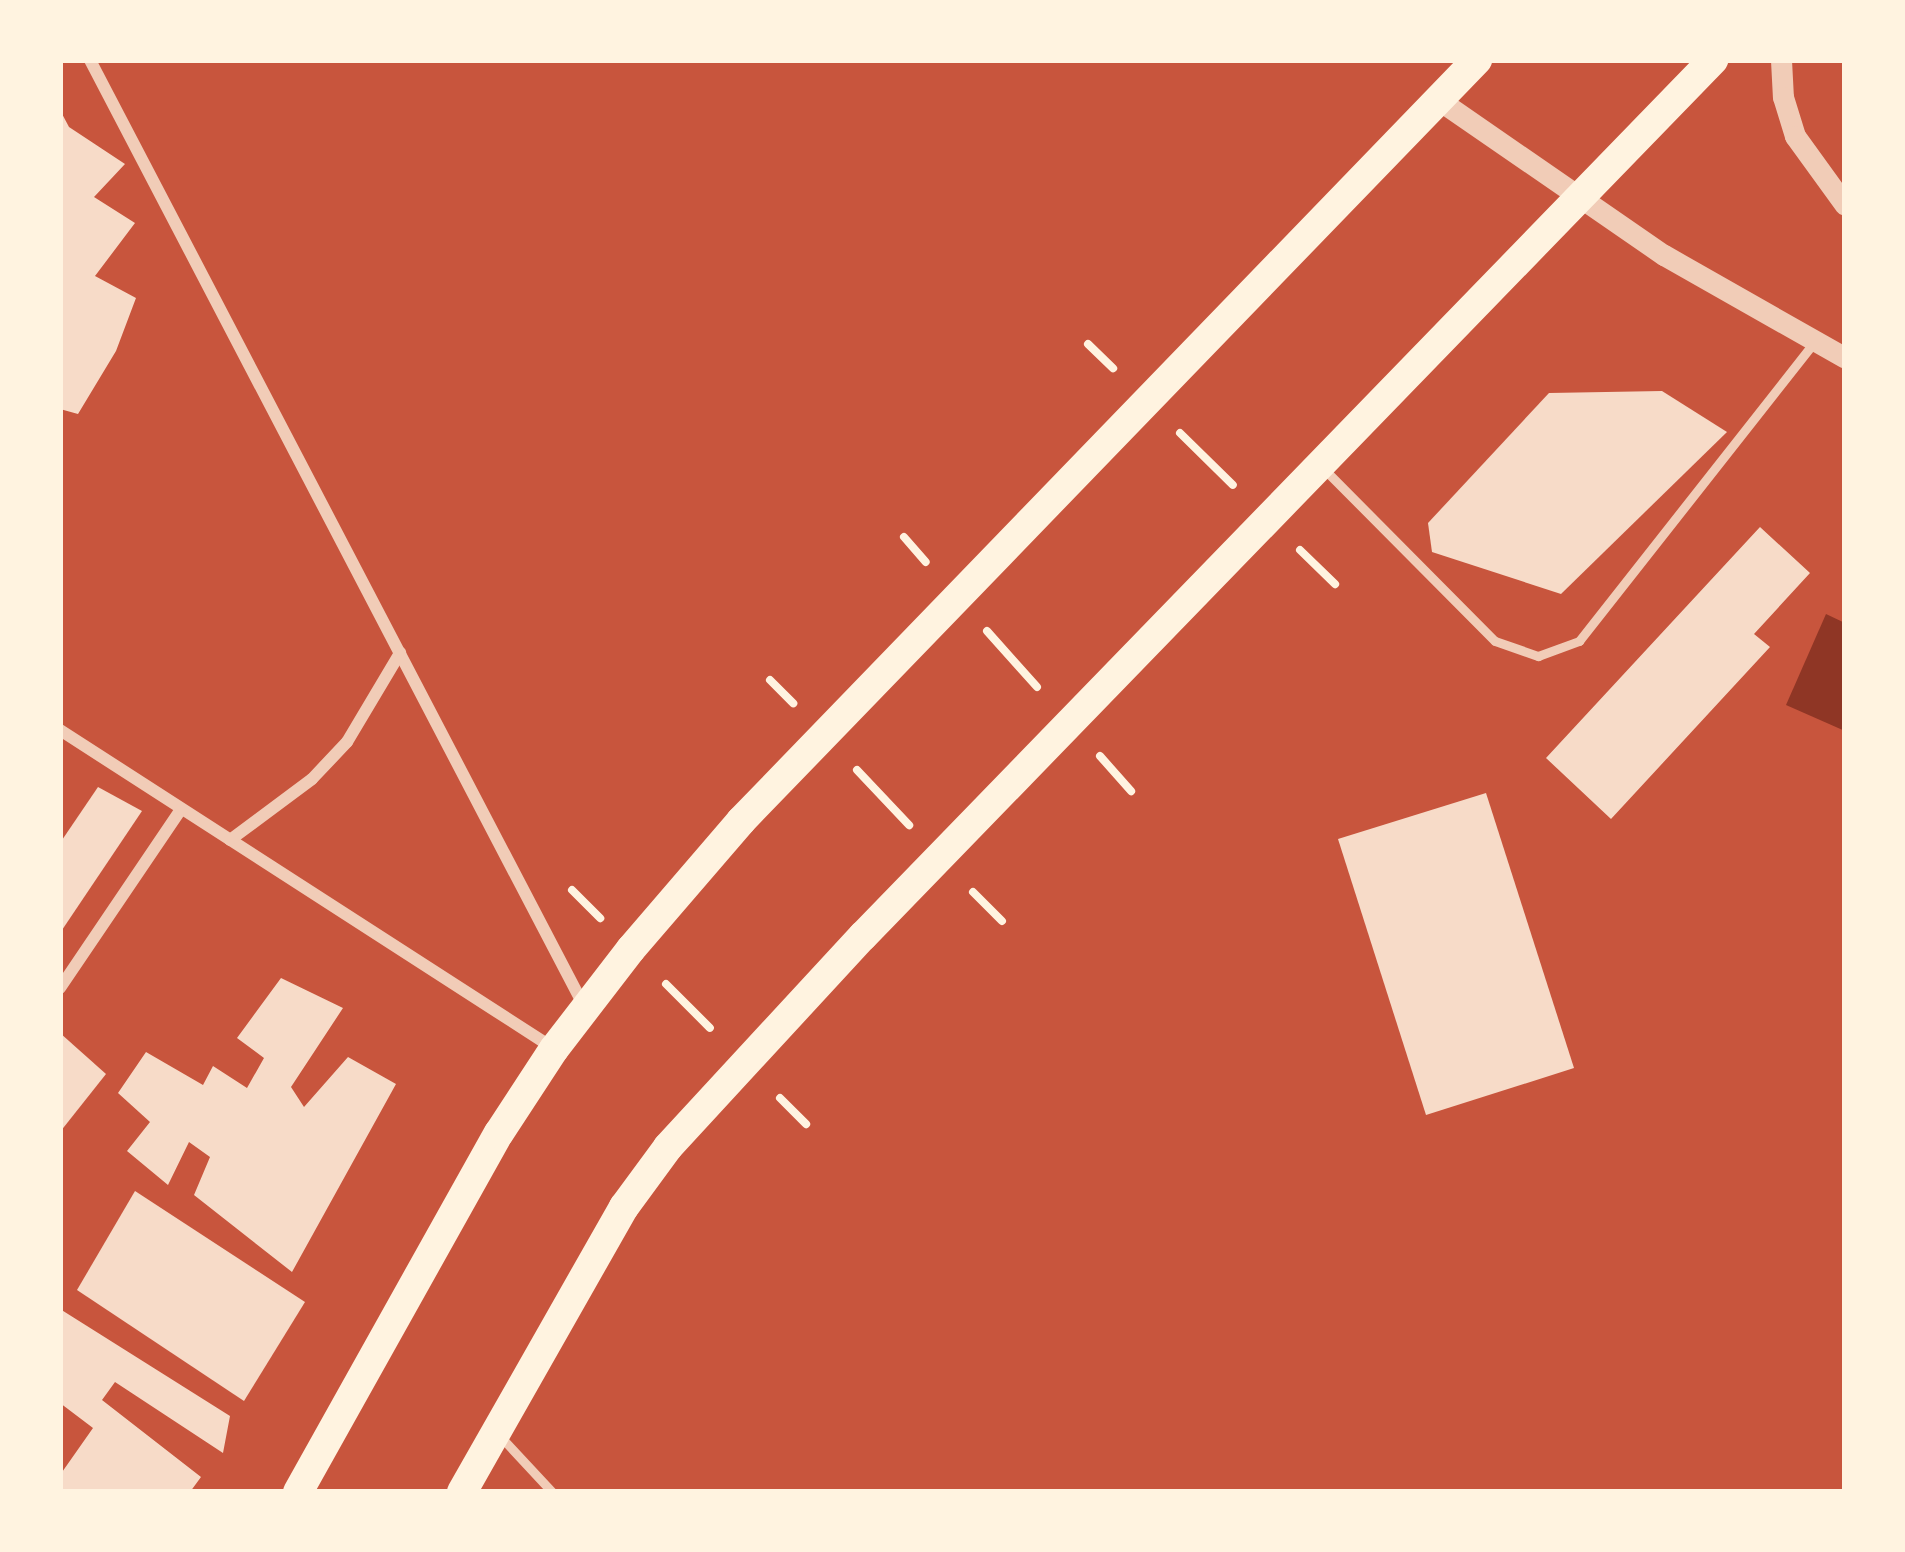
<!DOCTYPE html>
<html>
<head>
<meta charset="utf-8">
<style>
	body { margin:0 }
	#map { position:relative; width:1905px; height:1552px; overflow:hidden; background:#c8553d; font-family:Karla,sans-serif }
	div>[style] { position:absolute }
	.water>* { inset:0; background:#8f3625 }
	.building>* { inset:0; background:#f7dbc8 }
	.path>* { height:8px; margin:-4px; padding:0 4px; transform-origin:4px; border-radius:4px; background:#fff3e0 }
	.service>* { height:9px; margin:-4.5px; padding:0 4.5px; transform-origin:4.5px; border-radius:4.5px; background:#f1ccb7 }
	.minor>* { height:12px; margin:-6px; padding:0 6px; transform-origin:6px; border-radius:6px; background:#f1ccb7 }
	.tertiary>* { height:21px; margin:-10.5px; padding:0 10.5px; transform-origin:10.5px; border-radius:10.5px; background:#f1ccb7 }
	.primary>* { height:30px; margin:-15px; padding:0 15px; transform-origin:15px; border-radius:15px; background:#fff3e0 }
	span { translate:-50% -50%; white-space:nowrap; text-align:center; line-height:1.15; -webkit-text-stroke:10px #fff3e0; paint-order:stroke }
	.frame { position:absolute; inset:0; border:63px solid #fff3e0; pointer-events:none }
</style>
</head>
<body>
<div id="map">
	<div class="water">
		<i style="clip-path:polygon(1826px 614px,1845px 623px,1845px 731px,1786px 705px)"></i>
	</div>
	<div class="building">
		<i style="clip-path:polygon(60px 110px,69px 127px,125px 164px,94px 197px,135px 223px,95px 276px,136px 298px,116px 351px,78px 414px,60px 409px)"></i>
		<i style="clip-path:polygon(1662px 391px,1727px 432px,1561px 594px,1432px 552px,1428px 523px,1549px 393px)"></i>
		<i style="clip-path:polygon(1760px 527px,1810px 573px,1754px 634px,1770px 647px,1611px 819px,1546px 758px)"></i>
		<i style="clip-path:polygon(98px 787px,142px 811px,60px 933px,60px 843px)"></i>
		<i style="clip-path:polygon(1486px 793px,1574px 1068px,1426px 1115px,1338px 839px)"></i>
		<i style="clip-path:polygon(281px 978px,343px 1008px,291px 1087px,304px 1107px,348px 1057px,396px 1084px,292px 1272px,194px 1195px,210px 1157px,189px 1142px,168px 1185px,127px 1151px,150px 1122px,118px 1093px,146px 1052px,203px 1085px,213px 1066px,247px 1088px,264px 1058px,237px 1038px)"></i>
		<i style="clip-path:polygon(60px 1033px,106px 1074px,60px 1132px)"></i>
		<i style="clip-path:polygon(135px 1191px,305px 1302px,244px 1401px,77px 1290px)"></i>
		<i style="clip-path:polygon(60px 1309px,230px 1416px,223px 1453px,115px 1382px,102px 1400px,201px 1477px,190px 1492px,60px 1492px,60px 1475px,93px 1428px,60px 1403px)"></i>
	</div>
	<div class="path">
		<i style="left:1088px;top:344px;width:35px;rotate:44deg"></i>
		<i style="left:1180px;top:433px;width:74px;rotate:44.5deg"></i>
		<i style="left:904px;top:537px;width:33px;rotate:49deg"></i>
		<i style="left:1300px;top:550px;width:49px;rotate:44.2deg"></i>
		<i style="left:987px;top:631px;width:75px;rotate:48.2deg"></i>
		<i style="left:770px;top:680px;width:33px;rotate:45deg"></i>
		<i style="left:1100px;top:756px;width:47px;rotate:48.5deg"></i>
		<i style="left:857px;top:770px;width:76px;rotate:46.6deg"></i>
		<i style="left:572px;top:890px;width:40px;rotate:45deg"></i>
		<i style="left:973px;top:892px;width:41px;rotate:45deg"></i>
		<i style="left:666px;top:984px;width:62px;rotate:45deg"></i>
		<i style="left:780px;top:1098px;width:37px;rotate:45deg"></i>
	</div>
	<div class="service">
		<i style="left:1322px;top:467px;width:245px;rotate:45.2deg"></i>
		<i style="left:1495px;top:641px;width:46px;rotate:19.2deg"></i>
		<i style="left:1538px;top:656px;width:44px;rotate:-20.1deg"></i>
		<i style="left:1579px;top:641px;width:380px;rotate:-51.8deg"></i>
		<i style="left:500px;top:1436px;width:76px;rotate:47.1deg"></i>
	</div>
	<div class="minor">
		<i style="left:90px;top:60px;width:1067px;rotate:62.43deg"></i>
		<i style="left:60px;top:730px;width:587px;rotate:32.82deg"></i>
		<i style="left:230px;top:840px;width:102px;rotate:-36.6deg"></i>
		<i style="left:312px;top:779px;width:51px;rotate:-46.6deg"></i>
		<i style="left:347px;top:742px;width:104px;rotate:-59.2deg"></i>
		<i style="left:60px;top:988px;width:216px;rotate:-55.9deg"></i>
	</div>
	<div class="tertiary">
		<i style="left:1781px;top:60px;width:37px;rotate:87deg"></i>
		<i style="left:1783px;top:97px;width:41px;rotate:72.9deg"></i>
		<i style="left:1795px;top:136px;width:85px;rotate:54.1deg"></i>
		<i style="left:1439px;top:100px;width:273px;rotate:34.6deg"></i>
		<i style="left:1664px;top:255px;width:208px;rotate:29.6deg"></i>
	</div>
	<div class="primary">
		<i style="left:298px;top:1492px;width:411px;rotate:-60.8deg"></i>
		<i style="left:499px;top:1133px;width:100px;rotate:-56.8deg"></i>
		<i style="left:554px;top:1049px;width:126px;rotate:-52.4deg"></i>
		<i style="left:631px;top:949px;width:169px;rotate:-49.3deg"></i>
		<i style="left:741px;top:821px;width:1059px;rotate:-45.96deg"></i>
		<i style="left:462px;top:1492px;width:328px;rotate:-60.4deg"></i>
		<i style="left:624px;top:1207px;width:74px;rotate:-53.7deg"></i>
		<i style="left:668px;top:1147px;width:287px;rotate:-47.3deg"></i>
		<i style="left:863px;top:936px;width:1221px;rotate:-45.86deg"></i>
	</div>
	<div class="frame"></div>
</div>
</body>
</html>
